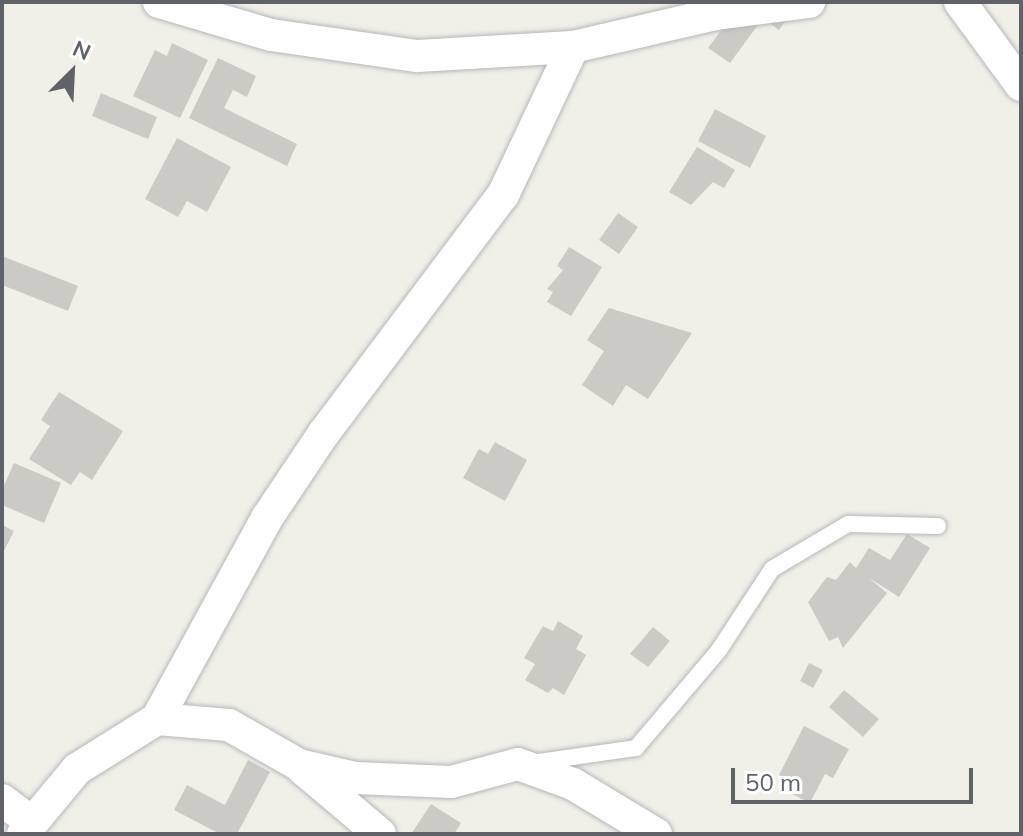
<!DOCTYPE html>
<html>
<head>
<meta charset="utf-8">
<style>
	body { margin:0 }
	#map { position:relative; width:1023px; height:836px; overflow:hidden; background:#f0efe8; font-family:Mulish,sans-serif }
	div>[style] { position:absolute }
	.building>* { inset:0; background:#cccac4 }
	.roads { filter:drop-shadow(0 0 2px #b5b7bb) drop-shadow(0 0 2px #b5b7bb) }
	.lane>* { height:16px; margin:-8px; padding:0 8px; transform-origin:8px; border-radius:8px; background:#fff }
	.street>* { height:32px; margin:-16px; padding:0 16px; transform-origin:16px; border-radius:16px; background:#fff }
	span { translate:-50% -50%; white-space:nowrap; text-align:center; line-height:1.15; -webkit-text-stroke:6px #fff; paint-order:stroke }
	.frame { position:absolute; inset:0; border:4px solid #5f6267; pointer-events:none }
	.north { position:absolute; left:32px; top:32px; width:80px; height:80px; -webkit-text-stroke:6px #fff; paint-order:stroke; rotate:24deg; font-size:22px; font-weight:700; line-height:32px; text-align:center; color:#5f6267 }
	.north::after { content:''; display:block; margin:auto; width:28px; height:36px; background:#5f6267; clip-path:polygon(50% 0,100% 100%,50% 72%,0 100%) }
	.scale { position:absolute; left:731px; top:768px; width:242px; height:36px; box-sizing:border-box; border:4px solid #5f6267; border-top:0; padding-left:10px; font-size:24px; line-height:28px; white-space:nowrap; color:#5f6267; -webkit-text-stroke:6px #fff; paint-order:stroke }
</style>
</head>
<body>
<div id="map">
	<div class="building">
		<i style="clip-path:polygon(742px 2px,795px 8px,779px 30px,763px 18px,730px 63px,708px 48px)"></i>
		<i style="clip-path:polygon(172px 43px,208px 60px,180px 118px,133px 96px,155px 50px,167px 56px)"></i>
		<i style="clip-path:polygon(218px 58px,256px 76px,247px 97px,233px 90px,224px 108px,297px 144px,287px 166px,189px 118px)"></i>
		<i style="clip-path:polygon(101px 93px,157px 117px,148px 139px,92px 116px)"></i>
		<i style="clip-path:polygon(715px 109px,766px 136px,750px 168px,698px 141px)"></i>
		<i style="clip-path:polygon(177px 138px,231px 167px,207px 212px,187px 201px,178px 217px,145px 199px)"></i>
		<i style="clip-path:polygon(697px 147px,735px 170px,724px 188px,713px 182px,691px 205px,669px 192px)"></i>
		<i style="clip-path:polygon(618px 213px,638px 227px,619px 254px,599px 240px)"></i>
		<i style="clip-path:polygon(569px 247px,602px 267px,571px 316px,547px 302px,553px 292px,547px 289px,563px 270px,557px 266px)"></i>
		<i style="clip-path:polygon(2px 256px,78px 286px,68px 311px,2px 285px)"></i>
		<i style="clip-path:polygon(609px 308px,692px 333px,648px 399px,626px 385px,613px 406px,582px 385px,604px 351px,587px 340px)"></i>
		<i style="clip-path:polygon(59px 392px,123px 431px,92px 480px,80px 472px,71px 485px,29px 459px,50px 426px,41px 420px)"></i>
		<i style="clip-path:polygon(495px 442px,527px 460px,505px 501px,463px 478px,479px 449px,488px 454px)"></i>
		<i style="clip-path:polygon(14px 463px,61px 483px,44px 523px,2px 505px,2px 490px)"></i>
		<i style="clip-path:polygon(2px 525px,14px 531px,2px 555px)"></i>
		<i style="clip-path:polygon(907px 534px,930px 548px,899px 597px,869px 578px,887px 593px,843px 648px,838px 637px,829px 641px,808px 602px,827px 577px,836px 580px,850px 562px,856px 568px,869px 548px,890px 560px)"></i>
		<i style="clip-path:polygon(558px 621px,583px 636px,576px 649px,586px 655px,564px 695px,553px 688px,548px 693px,525px 680px,535px 664px,524px 658px,543px 626px,553px 631px)"></i>
		<i style="clip-path:polygon(653px 627px,670px 641px,648px 667px,630px 654px)"></i>
		<i style="clip-path:polygon(809px 663px,823px 670px,813px 688px,800px 681px)"></i>
		<i style="clip-path:polygon(844px 690px,879px 719px,863px 737px,829px 707px)"></i>
		<i style="clip-path:polygon(804px 726px,849px 749px,833px 778px,825px 774px,810px 803px,786px 791px,791px 781px,779px 775px)"></i>
		<i style="clip-path:polygon(248px 760px,270px 772px,237px 834px,220px 834px,174px 810px,187px 785px,225px 805px)"></i>
		<i style="clip-path:polygon(431px 804px,461px 823px,454px 834px,411px 834px)"></i>
	</div>
	<div class="roads">
		<div class="lane">
			<i style="left:531px;top:763px;width:106px;rotate:-8.1deg"></i>
			<i style="left:636px;top:748px;width:128px;rotate:-49.7deg"></i>
			<i style="left:719px;top:650px;width:97px;rotate:-56.8deg"></i>
			<i style="left:772px;top:569px;width:88px;rotate:-30.6deg"></i>
			<i style="left:848px;top:524px;width:90px;rotate:1.3deg"></i>
		</div>
		<div class="street">
			<i style="left:159px;top:2px;width:117px;rotate:16.4deg"></i>
			<i style="left:271px;top:35px;width:148px;rotate:8.2deg"></i>
			<i style="left:417px;top:56px;width:156px;rotate:-3.3deg"></i>
			<i style="left:573px;top:47px;width:147px;rotate:-13deg"></i>
			<i style="left:716px;top:14px;width:94px;rotate:-7.4deg"></i>
			<i style="left:960px;top:2px;width:103px;rotate:53.7deg"></i>
			<i style="left:157px;top:719px;width:229px;rotate:-61.3deg"></i>
			<i style="left:267px;top:518px;width:102px;rotate:-56.2deg"></i>
			<i style="left:324px;top:433px;width:298px;rotate:-53.1deg"></i>
			<i style="left:503px;top:195px;width:164px;rotate:-64.7deg"></i>
			<i style="left:303px;top:769px;width:101px;rotate:40.2deg"></i>
			<i style="left:2px;top:800px;width:35px;rotate:37deg"></i>
			<i style="left:23px;top:834px;width:85px;rotate:-50.3deg"></i>
			<i style="left:77px;top:769px;width:94px;rotate:-32deg"></i>
			<i style="left:157px;top:719px;width:72px;rotate:4.8deg"></i>
			<i style="left:229px;top:725px;width:81px;rotate:29.7deg"></i>
			<i style="left:299px;top:765px;width:57px;rotate:13.1deg"></i>
			<i style="left:355px;top:778px;width:96px;rotate:2.4deg"></i>
			<i style="left:451px;top:782px;width:69px;rotate:-15deg"></i>
			<i style="left:518px;top:764px;width:59px;rotate:20deg"></i>
			<i style="left:573px;top:784px;width:97px;rotate:31.1deg"></i>
		</div>
	</div>
	<div class="frame"></div>
	<div class="north">N</div>
	<div class="scale">50 m</div>
</div>
</body>
</html>
